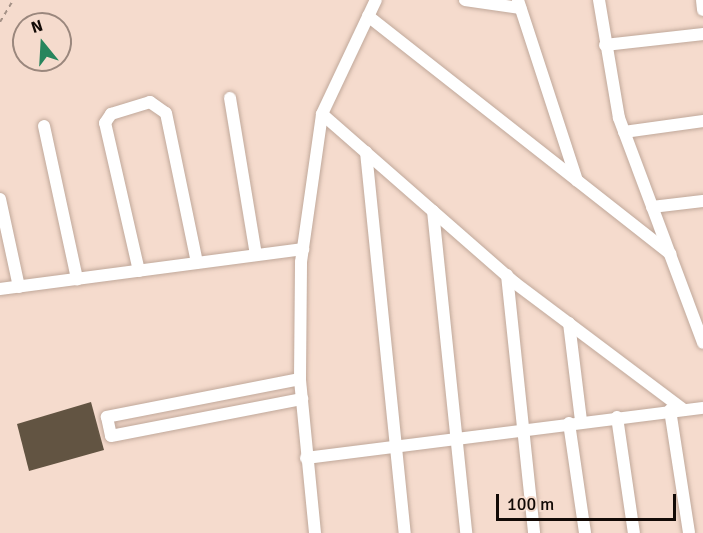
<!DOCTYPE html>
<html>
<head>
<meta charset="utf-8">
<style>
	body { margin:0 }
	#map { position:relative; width:703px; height:533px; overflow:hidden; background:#f5dbcd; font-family:Signika,sans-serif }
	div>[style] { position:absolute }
	.building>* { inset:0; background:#625442 }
	.path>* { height:2px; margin-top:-1px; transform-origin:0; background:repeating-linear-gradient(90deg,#a49186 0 4.5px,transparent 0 9px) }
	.roads { filter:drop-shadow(0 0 2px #c0a89a) drop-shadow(0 0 2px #c0a89a) }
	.street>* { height:12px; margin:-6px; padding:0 6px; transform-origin:6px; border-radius:6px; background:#fff }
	span { translate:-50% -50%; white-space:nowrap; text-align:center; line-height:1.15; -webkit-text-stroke:6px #f5dbcd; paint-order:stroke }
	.north { position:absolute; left:12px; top:12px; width:60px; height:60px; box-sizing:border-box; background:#f5dbcd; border:2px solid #9a877d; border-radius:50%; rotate:342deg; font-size:16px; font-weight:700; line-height:24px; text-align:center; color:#120a06 }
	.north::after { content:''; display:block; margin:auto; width:21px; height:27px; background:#27855d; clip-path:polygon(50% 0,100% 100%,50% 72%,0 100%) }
	.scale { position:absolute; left:496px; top:494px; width:180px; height:27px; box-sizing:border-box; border:3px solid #120a06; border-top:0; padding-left:8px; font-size:18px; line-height:21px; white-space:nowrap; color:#120a06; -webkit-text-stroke:4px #f5dbcd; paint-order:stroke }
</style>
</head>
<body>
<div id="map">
	<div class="building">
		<i style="clip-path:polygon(91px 402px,104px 450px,29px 471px,17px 424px)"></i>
	</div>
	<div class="path">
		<i style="left:0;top:22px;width:26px;rotate:-59deg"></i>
	</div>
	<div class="roads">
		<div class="street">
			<i style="left:465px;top:0;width:56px;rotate:8.3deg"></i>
			<i style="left:518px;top:0;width:190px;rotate:71.9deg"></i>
			<i style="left:599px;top:0;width:120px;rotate:80.4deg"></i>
			<i style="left:619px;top:118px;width:240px;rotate:69.5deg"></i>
			<i style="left:702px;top:0;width:10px;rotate:84deg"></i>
			<i style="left:368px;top:16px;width:385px;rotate:38.2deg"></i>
			<i style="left:605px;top:45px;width:99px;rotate:-6.4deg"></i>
			<i style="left:230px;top:98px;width:159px;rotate:80.6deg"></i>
			<i style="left:322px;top:114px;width:257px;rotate:41.2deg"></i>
			<i style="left:515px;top:283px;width:210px;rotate:36.9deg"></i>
			<i style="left:44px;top:126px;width:157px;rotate:77.8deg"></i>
			<i style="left:624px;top:132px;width:80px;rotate:-7.9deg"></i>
			<i style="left:366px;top:152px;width:383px;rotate:84.2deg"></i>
			<i style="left:0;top:199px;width:90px;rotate:77.8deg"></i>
			<i style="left:652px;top:207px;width:51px;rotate:-6.7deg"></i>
			<i style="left:433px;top:211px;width:324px;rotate:84.1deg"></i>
			<i style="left:139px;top:271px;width:152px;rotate:-102.9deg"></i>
			<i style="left:105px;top:123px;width:11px;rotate:-56deg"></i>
			<i style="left:111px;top:114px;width:41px;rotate:-17.1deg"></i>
			<i style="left:150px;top:102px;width:19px;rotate:35deg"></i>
			<i style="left:166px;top:113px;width:153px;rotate:78.3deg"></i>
			<i style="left:507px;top:275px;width:259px;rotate:84deg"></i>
			<i style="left:0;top:289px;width:306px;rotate:-7.5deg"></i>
			<i style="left:569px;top:323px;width:99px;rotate:83deg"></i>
			<i style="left:300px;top:379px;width:197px;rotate:168.9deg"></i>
			<i style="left:107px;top:417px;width:19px;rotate:78deg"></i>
			<i style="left:111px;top:436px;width:195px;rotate:-11deg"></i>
			<i style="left:670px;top:410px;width:124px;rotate:81.2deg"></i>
			<i style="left:617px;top:417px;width:117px;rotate:81.7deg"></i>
			<i style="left:569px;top:423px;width:111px;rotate:81.7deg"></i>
			<i style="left:306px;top:458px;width:400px;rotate:-7.2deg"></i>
			<i style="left:315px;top:533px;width:155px;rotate:-95.6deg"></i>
			<i style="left:300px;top:379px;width:117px;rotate:-89.5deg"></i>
			<i style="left:301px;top:262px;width:149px;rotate:-81.9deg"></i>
			<i style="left:322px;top:114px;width:126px;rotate:-64.7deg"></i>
		</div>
	</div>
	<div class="north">N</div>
	<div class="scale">100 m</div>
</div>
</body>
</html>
